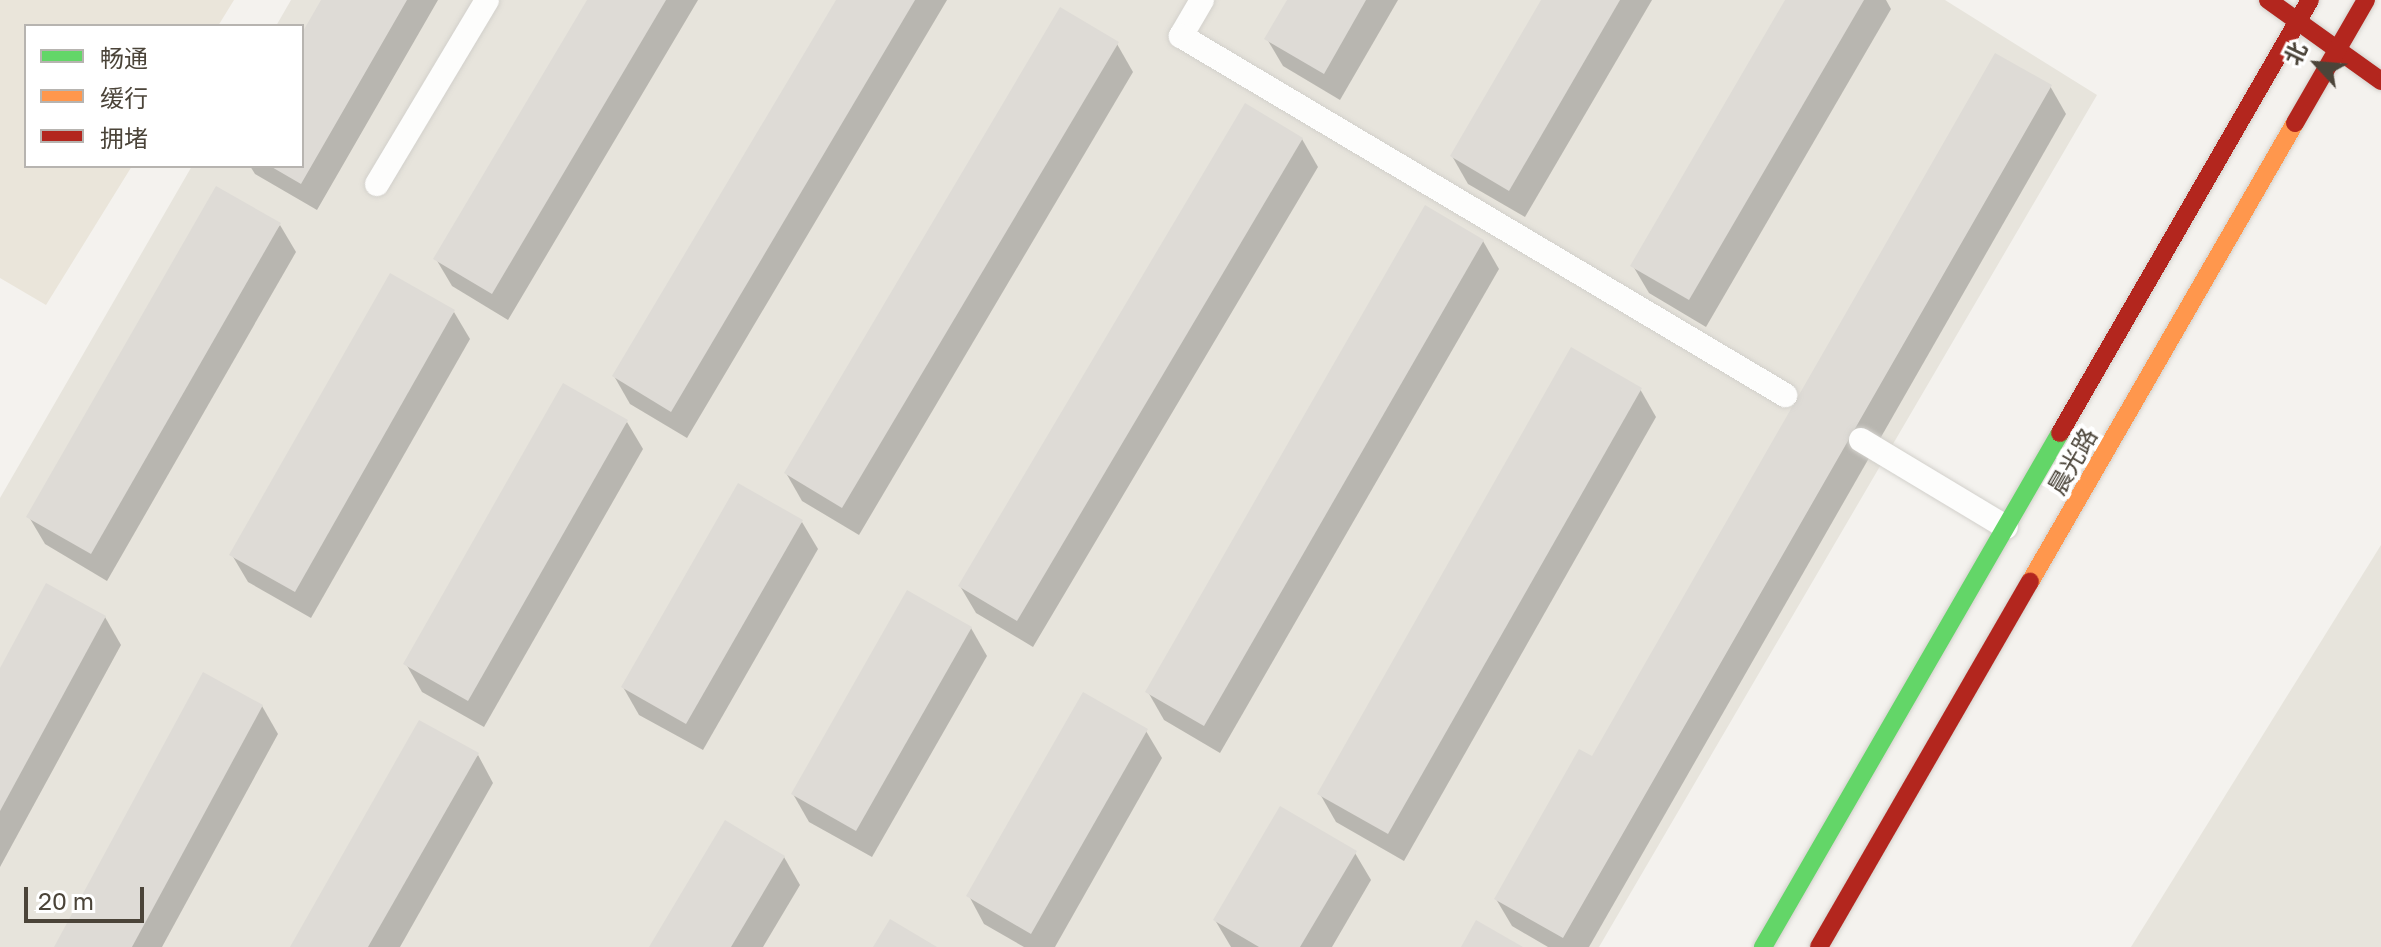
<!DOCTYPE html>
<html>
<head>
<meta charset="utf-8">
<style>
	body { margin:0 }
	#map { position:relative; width:2381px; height:947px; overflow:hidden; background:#f4f2ee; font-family:"Golos Text","Noto Sans SC",sans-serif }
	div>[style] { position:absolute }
	.residential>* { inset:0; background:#e7e4dc }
	.education>* { inset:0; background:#eae5da }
	.shadow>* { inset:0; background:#0003 }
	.building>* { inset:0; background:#dedbd6 }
	.roads { filter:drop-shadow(0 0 2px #d2d0cb) drop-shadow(0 0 2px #d2d0cb) }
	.lane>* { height:24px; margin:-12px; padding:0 12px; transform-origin:12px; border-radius:12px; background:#fdfdfc }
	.fast>* { height:18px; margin:-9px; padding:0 9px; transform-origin:9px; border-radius:9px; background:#63d668 }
	.slow>* { height:18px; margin:-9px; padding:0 9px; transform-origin:9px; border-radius:9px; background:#ff974d }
	.jam>* { height:18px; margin:-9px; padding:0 9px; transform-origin:9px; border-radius:9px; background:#b3261e }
	span { translate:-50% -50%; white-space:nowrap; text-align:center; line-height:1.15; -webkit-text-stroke:8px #fff; paint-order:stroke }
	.street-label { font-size:24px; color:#4b4439 }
	.legend { position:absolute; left:24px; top:24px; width:280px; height:144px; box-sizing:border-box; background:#fff; border:2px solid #b7b4b0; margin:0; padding:10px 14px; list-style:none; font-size:24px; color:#4b4439 }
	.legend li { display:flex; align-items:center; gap:16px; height:40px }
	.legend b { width:40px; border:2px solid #b7b4b0 }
	.north { position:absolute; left:2277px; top:24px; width:80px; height:80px; -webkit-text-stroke:6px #fff; paint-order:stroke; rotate:296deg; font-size:22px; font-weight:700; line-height:32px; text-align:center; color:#4b4439 }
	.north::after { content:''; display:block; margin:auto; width:28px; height:36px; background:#4b4439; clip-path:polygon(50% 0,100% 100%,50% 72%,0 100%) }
	.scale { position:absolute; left:24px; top:887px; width:120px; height:36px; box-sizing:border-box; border:4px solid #4b4439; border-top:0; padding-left:10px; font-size:24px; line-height:28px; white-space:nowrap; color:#4b4439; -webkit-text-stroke:6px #fff; paint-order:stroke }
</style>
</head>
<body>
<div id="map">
	<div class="residential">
		<i style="clip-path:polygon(291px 0,1945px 0,2097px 95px,1599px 947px,0 947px,0 498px,192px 166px,302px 166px,302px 26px,276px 26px)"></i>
		<i style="clip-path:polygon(2381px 545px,2381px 947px,2131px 947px)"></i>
	</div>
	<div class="education">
		<i style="clip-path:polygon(0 0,234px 0,218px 26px,26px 26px,26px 166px,132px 166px,46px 305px,0 278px)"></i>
	</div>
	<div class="shadow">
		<i style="clip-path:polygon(324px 0,438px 0,317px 210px,255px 174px,250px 166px,302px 166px,302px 37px)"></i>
		<i style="clip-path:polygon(589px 0,698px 0,508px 320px,452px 286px,436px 259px)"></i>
		<i style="clip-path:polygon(838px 0,947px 0,687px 438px,630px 404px,614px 376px)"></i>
		<i style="clip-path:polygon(1289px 0,1398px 0,1340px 100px,1283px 66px,1267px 39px)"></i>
		<i style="clip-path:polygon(1544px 0,1652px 0,1525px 217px,1468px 184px,1452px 156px)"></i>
		<i style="clip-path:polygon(1787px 0,1886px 0,1891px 9px,1706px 327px,1649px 293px,1633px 266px)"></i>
		<i style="clip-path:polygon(1117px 44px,1133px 72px,859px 535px,802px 501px,786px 473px)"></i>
		<i style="clip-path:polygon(2050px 86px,2066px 114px,1589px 947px,1548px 947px,1512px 926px,1496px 899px)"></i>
		<i style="clip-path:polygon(1302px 139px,1318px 167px,1033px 647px,976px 613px,960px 586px)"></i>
		<i style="clip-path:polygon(280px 225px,296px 252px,107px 581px,45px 544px,29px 517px)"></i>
		<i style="clip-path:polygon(1483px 241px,1499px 269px,1220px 753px,1164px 720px,1148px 692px)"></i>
		<i style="clip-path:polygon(454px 312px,470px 339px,311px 618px,248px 582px,232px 555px)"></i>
		<i style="clip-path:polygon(1640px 389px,1656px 417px,1404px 861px,1336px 822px,1320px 794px)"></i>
		<i style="clip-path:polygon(627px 422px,643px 449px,484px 727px,422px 692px,406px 664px)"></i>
		<i style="clip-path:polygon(802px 522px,818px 549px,703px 750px,639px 715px,623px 687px)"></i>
		<i style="clip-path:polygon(105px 617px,121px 645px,0 867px,0 672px)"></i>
		<i style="clip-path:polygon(971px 628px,987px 656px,872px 857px,809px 822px,793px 794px)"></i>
		<i style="clip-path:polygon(262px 706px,278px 734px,162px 947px,56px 947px)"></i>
		<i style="clip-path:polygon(1146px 731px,1162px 758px,1055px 947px,1024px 947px,984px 924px,969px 896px)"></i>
		<i style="clip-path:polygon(478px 755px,493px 783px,400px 947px,292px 947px)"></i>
		<i style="clip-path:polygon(1355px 853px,1371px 880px,1332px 947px,1231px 947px,1215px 920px)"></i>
		<i style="clip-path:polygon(784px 857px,800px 885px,763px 947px,651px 947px)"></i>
	</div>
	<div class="building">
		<i style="clip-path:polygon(321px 0,407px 0,301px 184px,270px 166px,302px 166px,302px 33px)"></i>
		<i style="clip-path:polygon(587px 0,666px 0,492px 294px,433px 259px)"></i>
		<i style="clip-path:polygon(836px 0,915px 0,671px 412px,612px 376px)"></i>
		<i style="clip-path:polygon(1287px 0,1366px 0,1324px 74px,1264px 39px)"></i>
		<i style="clip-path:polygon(1541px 0,1620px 0,1509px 191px,1450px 156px)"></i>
		<i style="clip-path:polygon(1785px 0,1864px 0,1689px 300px,1630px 266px)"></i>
		<i style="clip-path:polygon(1060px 7px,1119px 42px,842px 508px,784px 473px)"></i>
		<i style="clip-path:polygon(1995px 53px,2052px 85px,1563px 938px,1494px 899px,1579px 749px,1592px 756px)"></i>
		<i style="clip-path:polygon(1245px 103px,1303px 138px,1017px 621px,958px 586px)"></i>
		<i style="clip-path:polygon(216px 186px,281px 223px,91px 554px,26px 517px)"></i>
		<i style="clip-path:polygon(1425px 205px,1484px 240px,1204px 726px,1145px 692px)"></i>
		<i style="clip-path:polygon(390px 273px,455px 310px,295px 592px,229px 555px)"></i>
		<i style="clip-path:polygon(1571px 347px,1642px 388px,1388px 834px,1317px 794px)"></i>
		<i style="clip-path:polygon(563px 383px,628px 420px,468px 701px,403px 664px)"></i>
		<i style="clip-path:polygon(738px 483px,803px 520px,686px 724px,621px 687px)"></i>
		<i style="clip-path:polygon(46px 583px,106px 616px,0 811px,0 668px)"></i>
		<i style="clip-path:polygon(907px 590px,972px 627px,856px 831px,791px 794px)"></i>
		<i style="clip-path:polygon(203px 672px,263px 705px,132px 947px,54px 947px)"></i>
		<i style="clip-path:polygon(1083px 692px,1148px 729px,1031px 934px,966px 896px)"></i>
		<i style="clip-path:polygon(419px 720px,479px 753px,368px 947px,290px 947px)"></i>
		<i style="clip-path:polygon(1280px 806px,1357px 851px,1300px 947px,1259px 947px,1213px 920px)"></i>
		<i style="clip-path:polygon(725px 820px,785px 856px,731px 947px,649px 947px)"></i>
		<i style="clip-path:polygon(890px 919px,937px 947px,873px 947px)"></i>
		<i style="clip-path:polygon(1476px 920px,1523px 947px,1461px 947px)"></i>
	</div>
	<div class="roads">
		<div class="lane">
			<i style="left:1202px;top:0;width:42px;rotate:120.3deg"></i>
			<i style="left:1181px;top:36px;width:703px;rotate:30.73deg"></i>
			<i style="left:377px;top:184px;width:214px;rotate:-59.1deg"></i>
			<i style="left:1861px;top:440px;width:169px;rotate:31deg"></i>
		</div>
		<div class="fast">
			<i style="left:1763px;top:947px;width:594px;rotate:-59.98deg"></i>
		</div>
		<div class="slow">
			<i style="left:2030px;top:582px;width:530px;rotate:-60deg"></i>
		</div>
		<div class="jam">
			<i style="left:2268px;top:0;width:139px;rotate:35.6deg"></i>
			<i style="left:2295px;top:123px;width:142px;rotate:-60deg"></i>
			<i style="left:2060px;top:433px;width:500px;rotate:-60deg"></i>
			<i style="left:1819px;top:947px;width:422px;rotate:-60deg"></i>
		</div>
	</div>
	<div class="street-label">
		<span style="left:2072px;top:461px;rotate:-60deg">晨光路</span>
	</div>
	<ul class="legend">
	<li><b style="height:10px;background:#63d668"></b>畅通</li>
	<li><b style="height:10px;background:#ff974d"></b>缓行</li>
	<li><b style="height:10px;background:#b3261e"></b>拥堵</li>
	</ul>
	<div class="north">北</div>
	<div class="scale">20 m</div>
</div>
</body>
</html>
